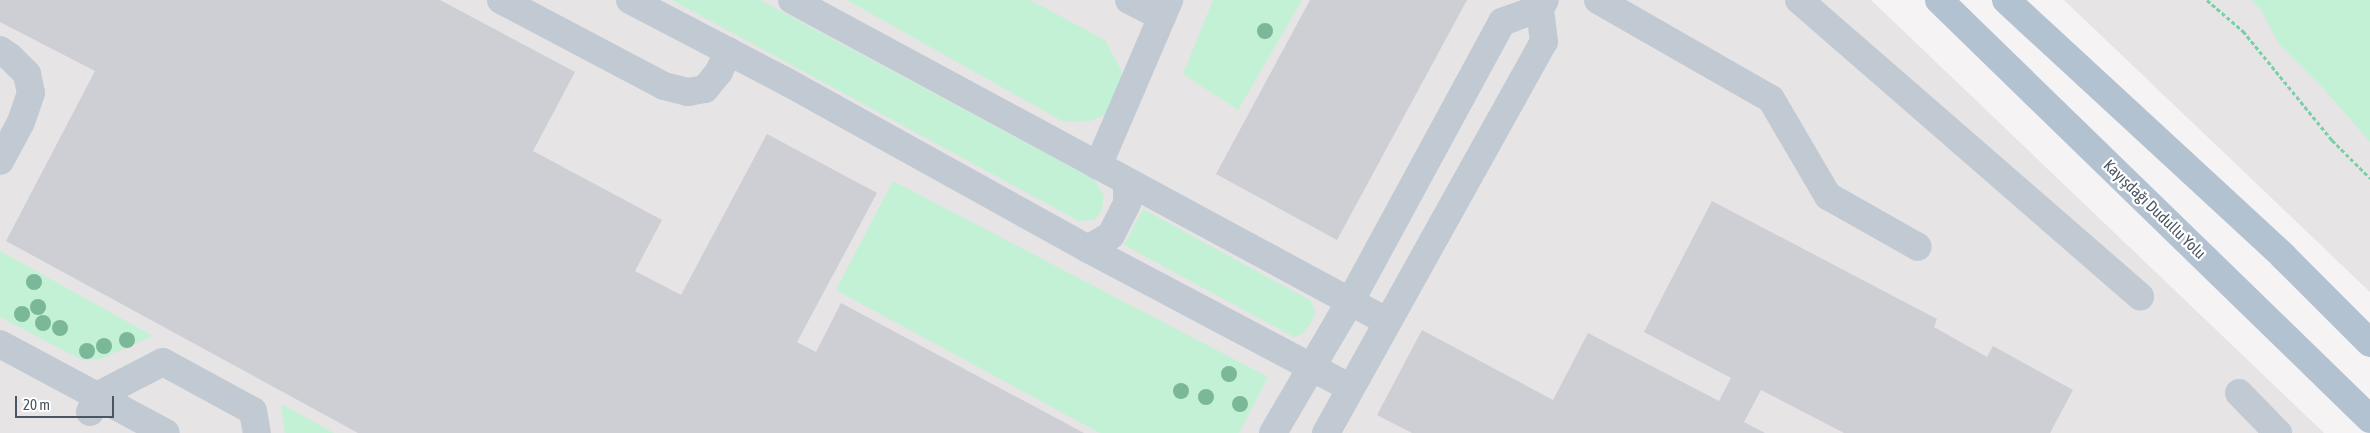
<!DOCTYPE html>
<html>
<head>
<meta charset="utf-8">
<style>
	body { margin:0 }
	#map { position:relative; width:2370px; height:433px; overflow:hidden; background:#f5f3f3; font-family:"Asap Condensed",sans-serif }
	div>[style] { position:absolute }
	.education>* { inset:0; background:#e6e4e5 }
	.green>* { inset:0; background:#c3f1d5 }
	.building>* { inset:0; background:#cdcfd5 }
	.path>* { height:3px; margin-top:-1.5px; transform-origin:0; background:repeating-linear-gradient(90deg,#7ad0a6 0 4px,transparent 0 6.5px) }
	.minor>* { height:28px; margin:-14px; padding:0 14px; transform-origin:14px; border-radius:14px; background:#c1cad2 }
	.major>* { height:28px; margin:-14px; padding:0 14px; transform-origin:14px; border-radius:14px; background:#b3c2d1 }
	.trees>* { width:16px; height:16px; margin:-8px; border-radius:50%; background:#7bb799 }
	span { translate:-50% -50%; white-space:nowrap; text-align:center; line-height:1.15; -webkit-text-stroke:4.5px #fff; paint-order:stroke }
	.street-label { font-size:16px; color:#4a5661 }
	.scale { position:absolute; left:15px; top:396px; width:99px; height:22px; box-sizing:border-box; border:2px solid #4a5661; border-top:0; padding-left:6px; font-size:15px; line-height:18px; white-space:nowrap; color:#4a5661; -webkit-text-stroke:4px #fff; paint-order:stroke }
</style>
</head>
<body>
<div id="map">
	<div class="education">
		<i style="clip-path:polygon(0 0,1871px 0,2324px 433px,0 433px)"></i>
		<i style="clip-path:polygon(2064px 0,2370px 0,2370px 292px)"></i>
	</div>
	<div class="green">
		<i style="clip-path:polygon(672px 0,760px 0,1095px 180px,1104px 196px,1101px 212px,1094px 220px,1079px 221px)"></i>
		<i style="clip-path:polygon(847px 0,1030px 0,1105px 40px,1121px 70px,1123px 89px,1112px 112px,1090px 121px,1064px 122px)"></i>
		<i style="clip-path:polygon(1213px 0,1302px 0,1238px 110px,1183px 74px)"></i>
		<i style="clip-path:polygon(2251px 0,2370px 0,2370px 142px,2323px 88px,2279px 44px,2261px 10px)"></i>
		<i style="clip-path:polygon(893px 181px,1268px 377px,1239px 433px,1100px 433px,836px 290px)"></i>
		<i style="clip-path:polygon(1143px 209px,1311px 301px,1315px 312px,1312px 321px,1302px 334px,1294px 337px,1124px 245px)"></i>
		<i style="clip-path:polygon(0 251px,153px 336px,100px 359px,82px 360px,0 317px)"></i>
		<i style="clip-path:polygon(281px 404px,334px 433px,285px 433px)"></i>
	</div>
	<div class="building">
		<i style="clip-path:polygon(0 0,440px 0,575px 72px,533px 151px,662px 220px,635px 271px,681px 295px,767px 134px,877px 193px,797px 342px,816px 352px,841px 303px,1084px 433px,358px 433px,6px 241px,95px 71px,0 22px)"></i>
		<i style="clip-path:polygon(1310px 0,1467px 0,1337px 240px,1216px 174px)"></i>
		<i style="clip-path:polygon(1712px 201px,1937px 319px,1934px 327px,1987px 357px,1993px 346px,2073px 390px,2050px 433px,1844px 433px,1761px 390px,1744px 422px,1765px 433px,1412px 433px,1377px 415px,1422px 330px,1553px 400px,1588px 333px,1719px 401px,1731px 378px,1644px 332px)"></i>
	</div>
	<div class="path">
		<i style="left:2207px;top:0;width:48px;rotate:40.7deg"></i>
		<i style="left:2243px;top:31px;width:141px;rotate:50.8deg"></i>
		<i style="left:2332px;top:140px;width:54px;rotate:45deg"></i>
	</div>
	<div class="minor">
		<i style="left:501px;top:0;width:184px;rotate:27.8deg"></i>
		<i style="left:664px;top:86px;width:25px;rotate:14deg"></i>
		<i style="left:688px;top:92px;width:17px;rotate:-10deg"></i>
		<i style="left:705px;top:89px;width:22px;rotate:-51deg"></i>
		<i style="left:719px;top:72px;width:23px;rotate:-67deg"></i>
		<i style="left:630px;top:0;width:177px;rotate:27.6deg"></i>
		<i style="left:787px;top:82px;width:344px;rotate:29deg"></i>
		<i style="left:1088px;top:249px;width:297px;rotate:27.9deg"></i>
		<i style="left:792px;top:0;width:677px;rotate:28.38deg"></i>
		<i style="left:1129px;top:0;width:37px;rotate:27deg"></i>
		<i style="left:1598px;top:0;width:199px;rotate:29.8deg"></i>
		<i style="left:1771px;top:99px;width:113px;rotate:59.6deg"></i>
		<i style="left:1828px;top:196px;width:103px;rotate:29.5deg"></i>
		<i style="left:1799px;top:0;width:452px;rotate:41deg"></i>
		<i style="left:0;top:50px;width:12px;rotate:35deg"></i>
		<i style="left:10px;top:57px;width:24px;rotate:45deg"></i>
		<i style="left:27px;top:74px;width:19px;rotate:78deg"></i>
		<i style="left:31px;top:93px;width:31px;rotate:109deg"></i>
		<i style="left:21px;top:122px;width:44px;rotate:118.3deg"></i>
		<i style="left:1098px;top:166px;width:181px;rotate:-66.8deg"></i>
		<i style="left:1088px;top:249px;width:27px;rotate:-31deg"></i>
		<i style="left:1111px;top:235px;width:36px;rotate:-63deg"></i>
		<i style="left:1127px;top:203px;width:21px;rotate:-90deg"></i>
		<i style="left:0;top:344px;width:188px;rotate:28.2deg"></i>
		<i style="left:2239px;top:393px;width:56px;rotate:45.7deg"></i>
		<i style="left:90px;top:412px;width:17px;rotate:-66deg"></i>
		<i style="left:97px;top:396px;width:74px;rotate:-27.3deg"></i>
		<i style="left:163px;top:362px;width:102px;rotate:28.6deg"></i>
		<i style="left:253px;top:411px;width:22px;rotate:80deg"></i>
		<i style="left:1273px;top:433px;width:152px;rotate:-59.6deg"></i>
		<i style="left:1350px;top:302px;width:319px;rotate:-61.5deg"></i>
		<i style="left:1502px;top:22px;width:40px;rotate:-20.2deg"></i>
		<i style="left:1326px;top:433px;width:448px;rotate:-60.9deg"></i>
		<i style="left:1544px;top:42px;width:34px;rotate:-97deg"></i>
		<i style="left:1540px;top:8px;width:9px;rotate:-58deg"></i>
	</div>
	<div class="major">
		<i style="left:1939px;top:0;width:601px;rotate:44.19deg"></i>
		<i style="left:2006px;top:0;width:377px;rotate:42.7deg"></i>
		<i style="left:2283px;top:256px;width:123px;rotate:45deg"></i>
	</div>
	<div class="trees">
		<i style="left:1265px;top:31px"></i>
		<i style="left:34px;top:282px"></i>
		<i style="left:38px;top:307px"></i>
		<i style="left:22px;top:314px"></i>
		<i style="left:43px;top:323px"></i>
		<i style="left:60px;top:328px"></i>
		<i style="left:127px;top:340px"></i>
		<i style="left:104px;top:346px"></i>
		<i style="left:87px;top:351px"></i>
		<i style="left:1229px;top:374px"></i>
		<i style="left:1181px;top:391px"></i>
		<i style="left:1206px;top:397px"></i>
		<i style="left:1240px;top:404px"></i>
	</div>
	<div class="street-label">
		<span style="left:2155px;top:209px;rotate:44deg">Kayışdağı Dudullu Yolu</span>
	</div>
	<div class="scale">20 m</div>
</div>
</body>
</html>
